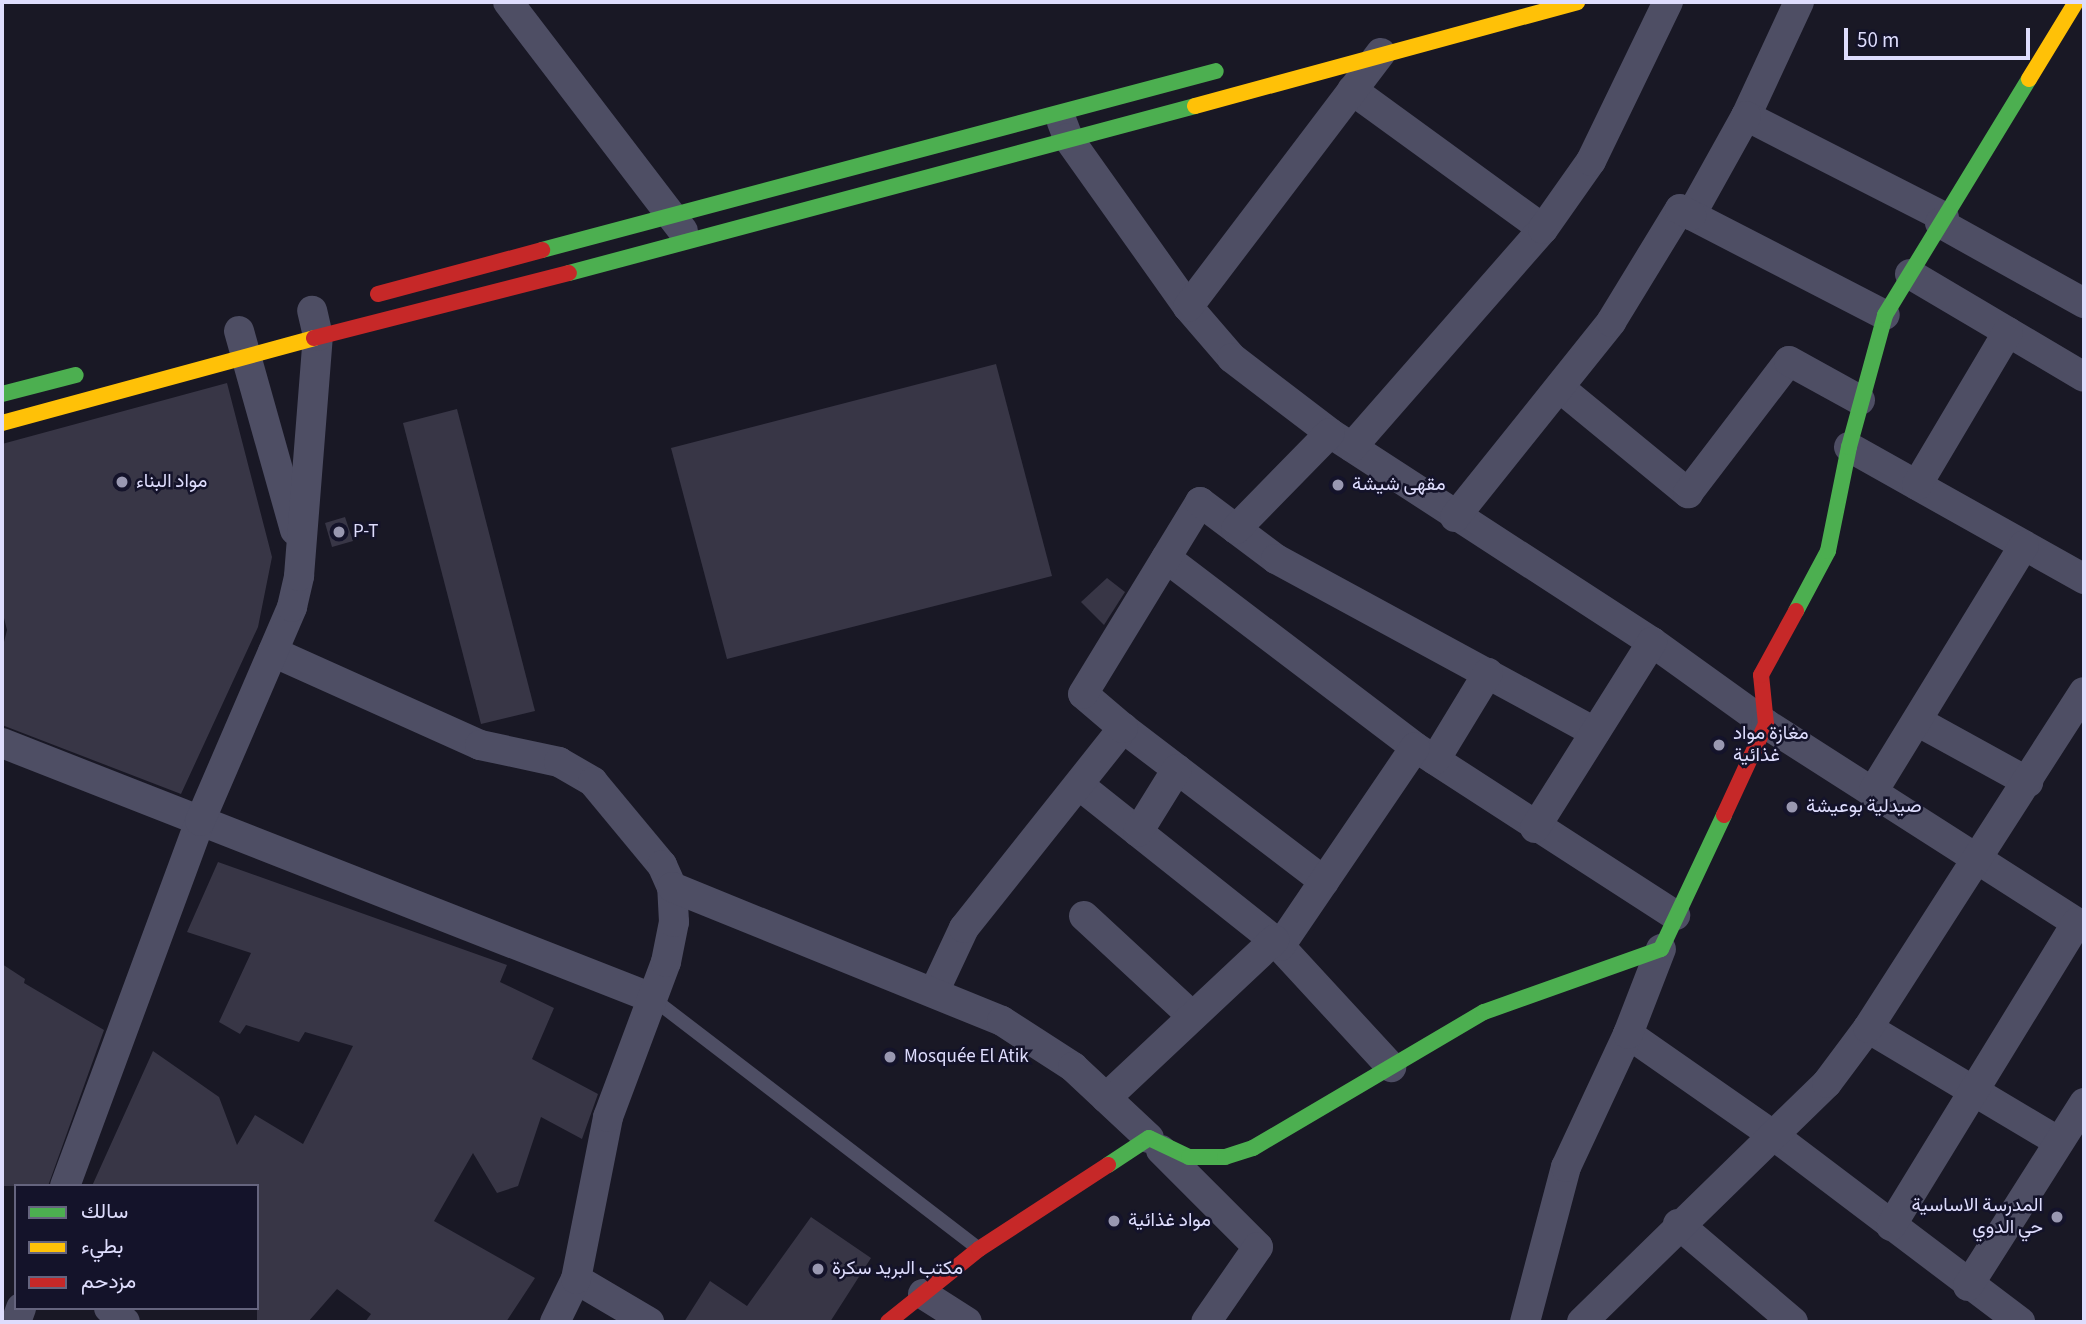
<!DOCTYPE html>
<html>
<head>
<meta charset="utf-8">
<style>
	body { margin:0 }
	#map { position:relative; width:2086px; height:1324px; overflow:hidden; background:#191825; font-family:"Source Sans 3",Vazirmatn,sans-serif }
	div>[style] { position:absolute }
	.building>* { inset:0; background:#383646 }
	.lane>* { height:14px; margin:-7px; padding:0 7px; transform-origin:7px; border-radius:7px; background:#4e4e64 }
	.street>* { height:30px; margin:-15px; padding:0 15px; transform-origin:15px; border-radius:15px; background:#4e4e64 }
	.fast>* { height:16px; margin:-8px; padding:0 8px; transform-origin:8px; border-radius:8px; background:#4caf50 }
	.slow>* { height:16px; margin:-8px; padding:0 8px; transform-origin:8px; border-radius:8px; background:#ffc107 }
	.jam>* { height:16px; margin:-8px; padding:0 8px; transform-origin:8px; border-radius:8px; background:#c62828 }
	.dots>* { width:19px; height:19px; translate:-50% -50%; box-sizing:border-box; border:4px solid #14132a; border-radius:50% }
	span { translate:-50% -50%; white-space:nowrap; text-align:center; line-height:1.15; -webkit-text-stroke:5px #14132a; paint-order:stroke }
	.poi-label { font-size:19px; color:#deddfd }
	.left { translate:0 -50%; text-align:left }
	.right { translate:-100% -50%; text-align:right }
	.frame { position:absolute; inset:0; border:4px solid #deddfd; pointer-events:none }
	.legend { position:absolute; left:14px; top:1184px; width:245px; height:126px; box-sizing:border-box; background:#14132a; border:2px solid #65647e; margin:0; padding:9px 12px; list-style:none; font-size:21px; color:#deddfd }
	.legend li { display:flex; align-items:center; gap:14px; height:35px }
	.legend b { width:35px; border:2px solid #65647e }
	.scale { position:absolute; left:1844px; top:28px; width:186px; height:32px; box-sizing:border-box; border:4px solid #deddfd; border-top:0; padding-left:9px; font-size:21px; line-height:24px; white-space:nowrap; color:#deddfd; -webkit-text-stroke:5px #14132a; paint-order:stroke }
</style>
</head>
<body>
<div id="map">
	<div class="building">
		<i style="clip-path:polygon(996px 364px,1052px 576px,727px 659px,671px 448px)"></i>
		<i style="clip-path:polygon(227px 383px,272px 557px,258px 627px,181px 794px,2px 725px,2px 650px,7px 630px,2px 610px,2px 444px)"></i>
		<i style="clip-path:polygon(457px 409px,535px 711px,481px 724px,403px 423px)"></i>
		<i style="clip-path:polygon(345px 517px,353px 541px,332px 547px,325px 523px)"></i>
		<i style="clip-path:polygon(1107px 578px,1125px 592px,1104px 625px,1081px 602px)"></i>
		<i style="clip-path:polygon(218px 862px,507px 965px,500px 982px,554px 1008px,532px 1059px,598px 1094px,582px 1139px,541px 1117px,518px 1186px,497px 1193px,473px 1153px,434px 1221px,535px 1278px,506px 1322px,365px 1322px,371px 1314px,337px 1289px,308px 1322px,257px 1322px,257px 1186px,92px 1186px,153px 1051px,219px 1097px,237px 1145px,255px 1115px,303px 1144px,353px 1046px,305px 1032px,299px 1042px,246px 1025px,240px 1034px,219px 1022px,251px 953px,187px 932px)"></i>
		<i style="clip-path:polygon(2px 964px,25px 979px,24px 983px,104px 1030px,48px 1186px,2px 1186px)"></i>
		<i style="clip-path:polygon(811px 1217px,871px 1258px,830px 1322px,684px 1322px,710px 1281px,747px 1306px)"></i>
	</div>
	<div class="lane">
		<i style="left:652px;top:998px;width:411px;rotate:37.5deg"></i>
	</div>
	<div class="street">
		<i style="left:508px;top:2px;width:288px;rotate:52.6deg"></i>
		<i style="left:1799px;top:2px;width:126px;rotate:114.9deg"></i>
		<i style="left:1746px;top:116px;width:222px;rotate:27deg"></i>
		<i style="left:1352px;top:90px;width:236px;rotate:36deg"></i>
		<i style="left:1746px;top:116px;width:113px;rotate:119.1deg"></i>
		<i style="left:1691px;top:215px;width:218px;rotate:27.3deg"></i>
		<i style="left:1062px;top:122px;width:17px;rotate:69deg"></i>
		<i style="left:1068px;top:138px;width:207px;rotate:54.6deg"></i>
		<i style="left:1188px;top:307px;width:67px;rotate:49.2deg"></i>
		<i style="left:1232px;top:358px;width:123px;rotate:37.4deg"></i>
		<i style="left:1330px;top:433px;width:384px;rotate:33deg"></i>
		<i style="left:1652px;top:642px;width:140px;rotate:35.7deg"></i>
		<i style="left:1766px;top:724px;width:377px;rotate:32.6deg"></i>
		<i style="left:1940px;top:223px;width:165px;rotate:29.1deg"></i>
		<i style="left:1910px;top:274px;width:202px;rotate:30.6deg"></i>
		<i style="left:1188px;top:307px;width:319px;rotate:-52.8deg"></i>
		<i style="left:239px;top:331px;width:207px;rotate:74.3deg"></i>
		<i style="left:1560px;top:388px;width:166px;rotate:39.4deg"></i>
		<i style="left:1688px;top:493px;width:166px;rotate:-52.6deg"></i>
		<i style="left:1789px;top:361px;width:81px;rotate:28.8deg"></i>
		<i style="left:1352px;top:447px;width:290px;rotate:-48.8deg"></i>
		<i style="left:1543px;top:229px;width:83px;rotate:-54.8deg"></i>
		<i style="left:1591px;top:161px;width:177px;rotate:-64.2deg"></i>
		<i style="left:1849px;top:447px;width:270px;rotate:29.3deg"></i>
		<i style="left:1917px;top:485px;width:178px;rotate:-59.3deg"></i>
		<i style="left:1455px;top:517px;width:250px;rotate:-51.3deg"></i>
		<i style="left:1611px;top:322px;width:132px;rotate:-58.6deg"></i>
		<i style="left:1680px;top:209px;width:13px;rotate:29deg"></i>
		<i style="left:1236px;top:529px;width:50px;rotate:36.9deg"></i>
		<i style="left:1276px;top:559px;width:363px;rotate:28.5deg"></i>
		<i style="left:1166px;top:558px;width:313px;rotate:37.2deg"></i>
		<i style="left:1415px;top:747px;width:310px;rotate:32.9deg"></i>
		<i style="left:273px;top:652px;width:227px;rotate:24.2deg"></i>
		<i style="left:480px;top:745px;width:81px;rotate:12.1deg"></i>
		<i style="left:559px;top:762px;width:39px;rotate:30deg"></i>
		<i style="left:593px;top:782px;width:108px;rotate:50.3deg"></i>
		<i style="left:662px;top:865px;width:24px;rotate:66deg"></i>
		<i style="left:1917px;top:721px;width:127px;rotate:28.8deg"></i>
		<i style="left:1123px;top:728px;width:253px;rotate:37.3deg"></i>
		<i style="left:2px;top:743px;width:698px;rotate:21.42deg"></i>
		<i style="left:1435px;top:760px;width:102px;rotate:-58.7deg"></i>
		<i style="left:1079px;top:785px;width:249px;rotate:38.5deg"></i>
		<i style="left:1274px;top:940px;width:173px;rotate:47.3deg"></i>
		<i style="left:1874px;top:790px;width:287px;rotate:-58.5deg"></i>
		<i style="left:1535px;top:828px;width:220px;rotate:-57.8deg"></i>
		<i style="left:1138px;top:832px;width:74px;rotate:-58.2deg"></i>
		<i style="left:1084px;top:916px;width:147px;rotate:42.8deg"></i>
		<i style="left:1280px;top:946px;width:240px;rotate:-55.8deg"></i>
		<i style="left:935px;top:990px;width:68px;rotate:-64.9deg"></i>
		<i style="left:964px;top:928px;width:256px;rotate:-51.5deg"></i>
		<i style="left:1123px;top:728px;width:52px;rotate:-139.6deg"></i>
		<i style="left:1083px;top:694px;width:225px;rotate:-58.6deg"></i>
		<i style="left:1200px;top:502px;width:45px;rotate:36.9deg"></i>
		<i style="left:1236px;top:529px;width:134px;rotate:-45.6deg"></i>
		<i style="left:1868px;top:1028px;width:222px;rotate:30.8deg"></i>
		<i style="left:1628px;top:1034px;width:177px;rotate:34.9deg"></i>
		<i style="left:1773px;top:1135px;width:310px;rotate:37.1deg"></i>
		<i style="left:1106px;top:1098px;width:231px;rotate:-43.2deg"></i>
		<i style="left:1161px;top:1150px;width:137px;rotate:45deg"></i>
		<i style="left:1258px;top:1247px;width:91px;rotate:124.7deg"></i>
		<i style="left:65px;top:1186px;width:389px;rotate:-69.7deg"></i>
		<i style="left:200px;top:821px;width:233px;rotate:-66.7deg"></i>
		<i style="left:292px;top:607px;width:32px;rotate:-77deg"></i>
		<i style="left:299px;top:576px;width:241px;rotate:-85.5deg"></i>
		<i style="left:318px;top:336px;width:26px;rotate:-103deg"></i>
		<i style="left:1678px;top:1224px;width:151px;rotate:40.4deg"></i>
		<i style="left:1891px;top:1226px;width:356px;rotate:-58.5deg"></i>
		<i style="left:576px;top:1279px;width:85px;rotate:30.5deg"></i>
		<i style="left:1968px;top:1286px;width:217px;rotate:-57.6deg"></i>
		<i style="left:923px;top:1294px;width:52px;rotate:32.5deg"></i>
		<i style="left:109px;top:1308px;width:21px;rotate:41deg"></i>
		<i style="left:16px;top:1322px;width:15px;rotate:-70deg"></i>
		<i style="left:555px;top:1322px;width:48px;rotate:-64deg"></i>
		<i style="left:576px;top:1279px;width:165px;rotate:-78.8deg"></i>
		<i style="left:608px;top:1117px;width:165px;rotate:-69.5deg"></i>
		<i style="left:666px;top:962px;width:41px;rotate:-78.7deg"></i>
		<i style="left:674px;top:922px;width:35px;rotate:-93deg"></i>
		<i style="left:672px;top:887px;width:356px;rotate:22.1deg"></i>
		<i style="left:1002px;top:1021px;width:85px;rotate:32.9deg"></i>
		<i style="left:1073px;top:1067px;width:104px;rotate:43.1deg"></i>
		<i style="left:1525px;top:1322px;width:160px;rotate:-75.2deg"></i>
		<i style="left:1566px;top:1167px;width:147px;rotate:-65deg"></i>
		<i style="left:1628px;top:1034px;width:91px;rotate:-68.8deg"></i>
		<i style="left:1582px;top:1322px;width:342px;rotate:-44.3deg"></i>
		<i style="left:1827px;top:1083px;width:69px;rotate:-53.3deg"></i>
		<i style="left:1868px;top:1028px;width:399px;rotate:-57.3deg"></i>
	</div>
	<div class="fast">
		<i style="left:542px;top:250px;width:697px;rotate:-14.87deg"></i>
		<i style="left:569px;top:273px;width:648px;rotate:-14.94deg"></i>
		<i style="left:2px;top:394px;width:76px;rotate:-14.4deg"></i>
		<i style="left:1796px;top:611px;width:68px;rotate:-61.9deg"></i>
		<i style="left:1828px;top:551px;width:106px;rotate:-78.6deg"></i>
		<i style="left:1849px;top:447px;width:137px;rotate:-74.7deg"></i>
		<i style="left:1885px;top:315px;width:276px;rotate:-58.6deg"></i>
		<i style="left:1108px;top:1165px;width:49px;rotate:-33.4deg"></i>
		<i style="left:1149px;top:1138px;width:44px;rotate:25.4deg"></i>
		<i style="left:1189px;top:1157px;width:36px"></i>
		<i style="left:1225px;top:1157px;width:29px;rotate:-18deg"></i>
		<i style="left:1253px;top:1148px;width:268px;rotate:-30.5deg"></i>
		<i style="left:1484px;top:1012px;width:188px;rotate:-19.6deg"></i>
		<i style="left:1661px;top:949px;width:148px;rotate:-64.8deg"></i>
	</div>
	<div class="slow">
		<i style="left:2029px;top:79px;width:90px;rotate:-58.6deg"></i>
		<i style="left:1195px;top:106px;width:396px;rotate:-15.2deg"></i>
		<i style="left:2px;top:423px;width:323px;rotate:-15.2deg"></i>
	</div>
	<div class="jam">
		<i style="left:378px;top:294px;width:170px;rotate:-15deg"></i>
		<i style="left:314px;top:338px;width:263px;rotate:-14.3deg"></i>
		<i style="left:1724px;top:815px;width:100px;rotate:-65.2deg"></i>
		<i style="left:1766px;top:724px;width:49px;rotate:-95.8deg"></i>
		<i style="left:1761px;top:675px;width:73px;rotate:-61.3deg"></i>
		<i style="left:888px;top:1322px;width:117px;rotate:-38.7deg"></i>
		<i style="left:979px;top:1249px;width:154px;rotate:-33.1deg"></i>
	</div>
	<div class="dots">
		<i style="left:122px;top:482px;background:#9998b1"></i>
		<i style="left:1338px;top:485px;background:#9998b1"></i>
		<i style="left:339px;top:532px;background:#9998b1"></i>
		<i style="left:1719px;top:745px;background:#9998b1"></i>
		<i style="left:1792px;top:807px;background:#9998b1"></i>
		<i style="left:890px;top:1057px;background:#9998b1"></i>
		<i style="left:2057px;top:1217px;background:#9998b1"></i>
		<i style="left:1114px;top:1221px;background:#9998b1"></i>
		<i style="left:818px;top:1269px;background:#9998b1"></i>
	</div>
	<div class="poi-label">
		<span class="left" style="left:136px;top:482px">مواد البناء</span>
		<span class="left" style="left:1352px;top:485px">مقهى شيشة</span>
		<span class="left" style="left:353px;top:532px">P-T</span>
		<span class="left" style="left:1733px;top:745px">مغازة مواد<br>غذائية</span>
		<span class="left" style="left:1806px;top:807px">صيدلية بوعيشة</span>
		<span class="left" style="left:904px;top:1057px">Mosquée El Atik</span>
		<span class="right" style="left:2043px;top:1217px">المدرسة الاساسية<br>حي الدوي</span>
		<span class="left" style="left:1128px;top:1221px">مواد غذائية</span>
		<span class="left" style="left:832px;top:1269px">مكتب البريد سكرة</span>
	</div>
	<div class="frame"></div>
	<ul class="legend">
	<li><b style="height:9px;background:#4caf50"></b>سالك</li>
	<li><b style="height:9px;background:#ffc107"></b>بطيء</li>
	<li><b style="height:9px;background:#c62828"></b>مزدحم</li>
	</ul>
	<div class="scale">50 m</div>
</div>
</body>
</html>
